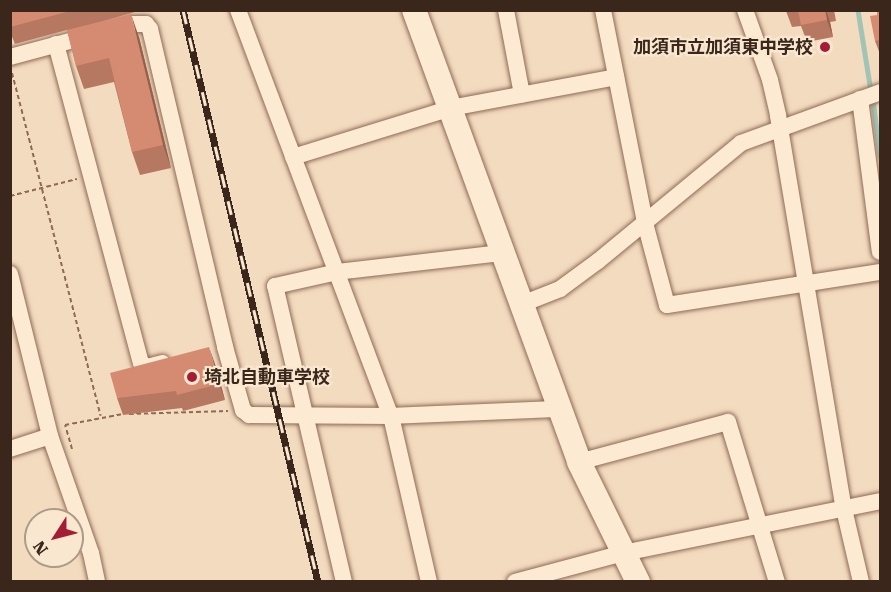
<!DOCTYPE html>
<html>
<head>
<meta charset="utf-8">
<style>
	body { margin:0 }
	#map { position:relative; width:891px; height:592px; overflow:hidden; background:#f3dbbf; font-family:"Roboto Serif","Noto Sans JP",serif }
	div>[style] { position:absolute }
	.stream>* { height:4.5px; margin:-2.25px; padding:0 2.25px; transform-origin:2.25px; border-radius:2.25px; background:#a3c4b5 }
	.path>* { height:2px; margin-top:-1px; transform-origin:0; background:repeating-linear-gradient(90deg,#8e6a55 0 4.5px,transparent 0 7.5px) }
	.roads { filter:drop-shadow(0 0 2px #8e6a55) drop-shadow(0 0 2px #8e6a55) }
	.street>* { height:16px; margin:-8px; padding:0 8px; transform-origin:8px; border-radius:8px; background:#fcead3 }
	.secondary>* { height:24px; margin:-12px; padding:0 12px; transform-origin:12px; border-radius:12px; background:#fcead3 }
	.rail>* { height:7px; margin-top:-3.5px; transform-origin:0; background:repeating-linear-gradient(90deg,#f9e7d0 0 14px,#3b261b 0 28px); box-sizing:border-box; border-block:2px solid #3b261b }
	.wall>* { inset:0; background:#b77861 }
	.shaded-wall>* { inset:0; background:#95614f }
	.building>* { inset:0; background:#d58b71 }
	.dots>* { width:16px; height:16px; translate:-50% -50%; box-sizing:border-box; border:3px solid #f9e7d0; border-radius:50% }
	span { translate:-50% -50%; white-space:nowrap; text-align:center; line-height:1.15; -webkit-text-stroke:4.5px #f9e7d0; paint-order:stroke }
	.poi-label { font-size:18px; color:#3b261b; font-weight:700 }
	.right { translate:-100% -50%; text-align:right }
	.left { translate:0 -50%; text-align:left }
	.frame { position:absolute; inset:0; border:12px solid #3b261b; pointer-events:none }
	.north { position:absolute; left:24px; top:508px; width:60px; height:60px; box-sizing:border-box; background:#f9e7d0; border:2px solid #ad9a88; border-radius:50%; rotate:234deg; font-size:16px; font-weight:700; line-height:24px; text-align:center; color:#3b261b }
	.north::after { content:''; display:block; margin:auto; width:21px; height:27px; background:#a31e35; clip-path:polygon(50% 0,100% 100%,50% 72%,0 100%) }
</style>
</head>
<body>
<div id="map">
	<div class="stream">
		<i style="left:858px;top:10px;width:82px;rotate:80.9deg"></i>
		<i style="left:873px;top:99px;width:57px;rotate:83deg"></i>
	</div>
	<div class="path">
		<i style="left:12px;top:73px;width:354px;rotate:75.5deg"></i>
		<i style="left:10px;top:196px;width:69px;rotate:-14.2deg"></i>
		<i style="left:129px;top:414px;width:99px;rotate:-1.7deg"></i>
		<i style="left:72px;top:449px;width:25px;rotate:-106deg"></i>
		<i style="left:65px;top:425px;width:59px;rotate:-10.7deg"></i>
	</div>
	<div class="roads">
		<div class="street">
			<i style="left:238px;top:10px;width:434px;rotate:69.4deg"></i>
			<i style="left:391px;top:416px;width:170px;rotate:77.1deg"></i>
			<i style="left:506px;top:10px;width:86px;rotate:79.3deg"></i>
			<i style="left:603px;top:10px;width:217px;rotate:78.8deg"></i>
			<i style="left:645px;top:223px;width:85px;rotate:75deg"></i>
			<i style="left:667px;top:305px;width:216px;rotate:-8.8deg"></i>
			<i style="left:745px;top:10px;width:74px;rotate:70.3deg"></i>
			<i style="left:770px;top:80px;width:37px;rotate:77deg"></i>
			<i style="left:778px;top:116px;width:399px;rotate:80.5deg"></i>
			<i style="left:844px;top:509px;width:75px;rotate:76.9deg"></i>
			<i style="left:56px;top:44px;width:330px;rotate:75.1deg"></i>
			<i style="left:141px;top:363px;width:7px;rotate:34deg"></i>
			<i style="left:147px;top:367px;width:16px;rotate:-14deg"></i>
			<i style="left:10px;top:57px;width:127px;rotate:-15deg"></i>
			<i style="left:133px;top:24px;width:13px"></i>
			<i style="left:146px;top:24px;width:6px;rotate:51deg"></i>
			<i style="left:150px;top:29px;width:327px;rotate:76.7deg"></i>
			<i style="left:225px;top:347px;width:66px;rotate:74.1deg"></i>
			<i style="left:243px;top:410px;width:8px;rotate:40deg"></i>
			<i style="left:249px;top:415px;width:142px;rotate:0.4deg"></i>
			<i style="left:391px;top:416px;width:169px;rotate:-2.4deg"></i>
			<i style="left:860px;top:99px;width:154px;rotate:82.6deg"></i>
			<i style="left:293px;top:157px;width:165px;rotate:-17.2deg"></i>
			<i style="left:451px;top:108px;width:168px;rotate:-10.6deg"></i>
			<i style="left:10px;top:274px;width:167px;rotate:76.1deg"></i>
			<i style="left:50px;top:436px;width:124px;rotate:70.7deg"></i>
			<i style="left:91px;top:553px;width:30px;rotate:78deg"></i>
			<i style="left:522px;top:304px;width:41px;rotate:-21.5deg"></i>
			<i style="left:560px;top:289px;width:47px;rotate:-36.4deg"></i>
			<i style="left:598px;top:261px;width:185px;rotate:-39.5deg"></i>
			<i style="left:741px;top:143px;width:148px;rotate:-20.1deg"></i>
			<i style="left:10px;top:449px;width:42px;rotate:-18deg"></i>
			<i style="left:579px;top:462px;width:154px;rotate:-15deg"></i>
			<i style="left:728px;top:422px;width:167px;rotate:73deg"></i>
			<i style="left:344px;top:582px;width:304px;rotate:-103.1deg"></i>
			<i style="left:275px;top:286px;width:64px;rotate:-12.7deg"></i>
			<i style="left:337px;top:272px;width:166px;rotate:-6.6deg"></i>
			<i style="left:515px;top:582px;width:112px;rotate:-15deg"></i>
			<i style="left:623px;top:553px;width:262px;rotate:-11.4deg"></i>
		</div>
		<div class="secondary">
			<i style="left:414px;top:10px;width:481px;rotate:69.9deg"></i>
			<i style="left:579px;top:462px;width:134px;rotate:63.8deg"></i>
		</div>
	</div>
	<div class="rail">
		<i style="left:183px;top:10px;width:588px;rotate:76.72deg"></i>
	</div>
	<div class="wall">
		<i style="clip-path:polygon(10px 10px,142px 10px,104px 21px,139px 37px,171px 168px,140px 175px,132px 152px,114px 82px,84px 89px,76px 66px,67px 30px,15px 44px,10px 32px)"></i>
		<i style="clip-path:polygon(834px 10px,836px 21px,830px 22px,833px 37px,807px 42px,801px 26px,792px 27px,786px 11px)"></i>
		<i style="clip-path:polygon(880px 10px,880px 54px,875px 41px,877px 15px)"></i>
		<i style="clip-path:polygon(215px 364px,225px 400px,183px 411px,182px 408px,123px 415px,117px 398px)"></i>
	</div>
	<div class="shaded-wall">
		<i style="clip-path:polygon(825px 10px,826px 10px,830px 22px,833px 37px,827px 20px)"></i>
		<i style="clip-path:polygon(131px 14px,139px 37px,171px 168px,163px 145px)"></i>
		<i style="clip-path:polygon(209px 347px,215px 364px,225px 400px,219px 384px)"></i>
	</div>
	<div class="building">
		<i style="clip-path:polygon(10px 10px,74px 10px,10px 27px)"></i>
		<i style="clip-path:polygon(798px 10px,825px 10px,827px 20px,801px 25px)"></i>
		<i style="clip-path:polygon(877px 10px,880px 10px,880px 40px,875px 41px,870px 16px,877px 15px)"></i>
		<i style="clip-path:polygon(131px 14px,163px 145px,132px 152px,109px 58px,76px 66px,67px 30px)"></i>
		<i style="clip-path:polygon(209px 347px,219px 384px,177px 395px,176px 391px,117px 398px,110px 373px)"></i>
	</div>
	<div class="dots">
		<i style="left:825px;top:47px;background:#a31e35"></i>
		<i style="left:192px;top:377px;background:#a31e35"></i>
	</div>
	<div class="poi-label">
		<span class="right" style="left:813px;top:47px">加須市立加須東中学校</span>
		<span class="left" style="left:204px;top:377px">埼北自動車学校</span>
	</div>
	<div class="frame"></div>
	<div class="north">N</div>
</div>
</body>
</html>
